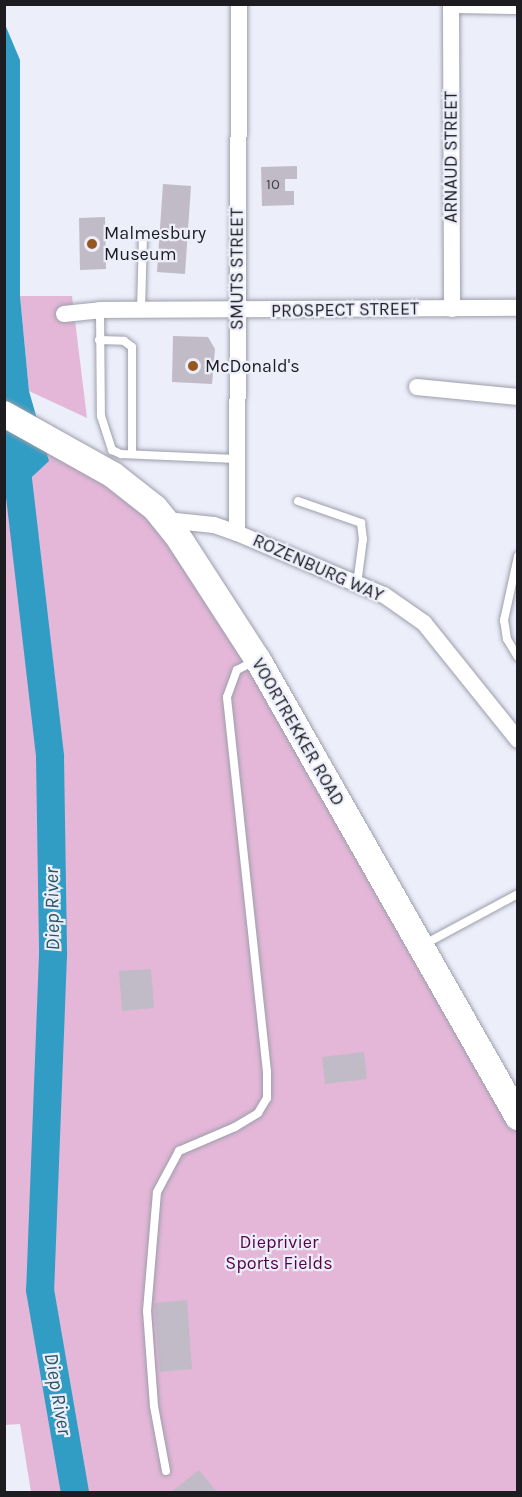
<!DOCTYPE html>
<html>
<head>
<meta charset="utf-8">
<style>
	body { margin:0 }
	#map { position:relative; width:522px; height:1497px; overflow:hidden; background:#eceefa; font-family:Karla,sans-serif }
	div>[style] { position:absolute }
	.green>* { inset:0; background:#e4b7d8 }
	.water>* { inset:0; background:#319dc5 }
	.river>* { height:28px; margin:-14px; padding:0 14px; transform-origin:14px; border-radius:14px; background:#319dc5 }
	.building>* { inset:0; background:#c1bbc7 }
	.roads { filter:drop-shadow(0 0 2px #9c9eaa) drop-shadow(0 0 2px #9c9eaa) }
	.lane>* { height:8px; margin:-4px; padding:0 4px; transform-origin:4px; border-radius:4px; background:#fff }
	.street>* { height:16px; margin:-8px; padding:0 8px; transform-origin:8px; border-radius:8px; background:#fff }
	.primary>* { height:26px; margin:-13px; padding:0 13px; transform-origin:13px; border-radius:13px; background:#fff }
	.dots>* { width:16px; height:16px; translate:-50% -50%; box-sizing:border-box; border:3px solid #eceefa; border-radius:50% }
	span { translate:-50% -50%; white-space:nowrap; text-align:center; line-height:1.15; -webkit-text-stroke:4.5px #eceefa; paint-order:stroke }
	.number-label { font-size:15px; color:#45444a }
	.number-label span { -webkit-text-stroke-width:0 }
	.street-label { font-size:18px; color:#1c1c21 }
	.poi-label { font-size:18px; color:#1c1c21 }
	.left { translate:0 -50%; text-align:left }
	.park-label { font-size:18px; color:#58004c }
	.water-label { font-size:20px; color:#295567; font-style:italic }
	.frame { position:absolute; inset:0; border:6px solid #1c1c21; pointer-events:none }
</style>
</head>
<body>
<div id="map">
	<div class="green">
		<i style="clip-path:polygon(20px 296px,72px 296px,87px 418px,29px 391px)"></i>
		<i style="clip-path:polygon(4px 415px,155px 508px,517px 1117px,517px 1492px,31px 1492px,20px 1424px,4px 1425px)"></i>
	</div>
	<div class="water">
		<i style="clip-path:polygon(4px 22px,20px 60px,20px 296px,29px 391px,49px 461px,18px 490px,4px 469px)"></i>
	</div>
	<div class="river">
		<i style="left:15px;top:453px;width:306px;rotate:83.4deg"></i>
		<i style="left:50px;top:757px;width:198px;rotate:89.1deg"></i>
		<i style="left:53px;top:955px;width:335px;rotate:92.2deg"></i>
		<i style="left:40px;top:1290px;width:205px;rotate:80.2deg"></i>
	</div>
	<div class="building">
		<i style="clip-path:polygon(297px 166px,297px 179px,285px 179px,285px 191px,294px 191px,294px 205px,262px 206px,261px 167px)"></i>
		<i style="clip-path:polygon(163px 184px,191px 186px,185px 274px,157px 272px)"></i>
		<i style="clip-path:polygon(105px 217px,106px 269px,80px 270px,79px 218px)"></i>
		<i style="clip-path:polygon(173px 336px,208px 337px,215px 349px,212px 384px,172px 382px)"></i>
		<i style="clip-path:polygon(151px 969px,154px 1008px,122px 1011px,119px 971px)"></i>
		<i style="clip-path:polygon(364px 1052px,367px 1079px,325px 1084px,322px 1057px)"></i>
		<i style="clip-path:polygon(187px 1300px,192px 1369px,160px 1372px,154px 1303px)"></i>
		<i style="clip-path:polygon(199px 1470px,217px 1492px,171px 1492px)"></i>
	</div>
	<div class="roads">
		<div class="lane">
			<i style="left:100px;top:310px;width:106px;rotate:89.5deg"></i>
			<i style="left:101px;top:416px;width:36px;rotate:72deg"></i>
			<i style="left:112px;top:450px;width:10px;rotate:24deg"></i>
			<i style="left:121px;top:454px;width:115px;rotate:2.5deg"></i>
			<i style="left:141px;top:311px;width:75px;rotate:-88.5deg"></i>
			<i style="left:99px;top:340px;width:25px;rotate:2deg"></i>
			<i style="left:124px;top:341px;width:10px;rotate:37deg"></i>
			<i style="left:132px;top:347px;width:107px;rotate:90deg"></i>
			<i style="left:298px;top:501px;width:67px;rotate:19.2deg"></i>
			<i style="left:361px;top:523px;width:16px;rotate:83deg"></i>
			<i style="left:363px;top:539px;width:45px;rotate:97.6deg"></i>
			<i style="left:518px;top:556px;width:66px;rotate:102.3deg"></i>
			<i style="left:504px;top:620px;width:19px;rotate:81deg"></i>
			<i style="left:507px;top:639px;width:21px;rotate:59deg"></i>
			<i style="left:423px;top:945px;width:108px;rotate:-28.2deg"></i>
			<i style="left:166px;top:1471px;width:66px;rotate:-100.5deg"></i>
			<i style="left:154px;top:1406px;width:95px;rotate:-94.2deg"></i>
			<i style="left:147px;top:1311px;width:119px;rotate:-85.2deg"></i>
			<i style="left:157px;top:1192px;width:47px;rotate:-61.8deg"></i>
			<i style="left:179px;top:1151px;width:61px;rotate:-23.2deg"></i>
			<i style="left:235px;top:1127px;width:27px;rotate:-31deg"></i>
			<i style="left:258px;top:1113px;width:17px;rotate:-59deg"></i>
			<i style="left:267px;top:1098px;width:26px;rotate:-90deg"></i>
			<i style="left:267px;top:1072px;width:377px;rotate:-96.1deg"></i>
			<i style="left:227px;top:697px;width:29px;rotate:-70deg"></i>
			<i style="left:237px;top:670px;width:20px;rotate:-27deg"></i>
		</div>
		<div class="street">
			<i style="left:451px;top:4px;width:305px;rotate:89.8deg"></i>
			<i style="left:451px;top:5px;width:67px;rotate:0.9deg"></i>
			<i style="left:64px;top:314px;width:36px;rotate:-6deg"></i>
			<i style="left:100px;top:310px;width:418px;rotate:-0.3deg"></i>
			<i style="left:417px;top:387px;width:101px;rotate:5.7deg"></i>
			<i style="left:166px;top:520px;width:48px;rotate:5.9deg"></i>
			<i style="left:214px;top:525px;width:24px;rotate:19deg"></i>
			<i style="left:237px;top:533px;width:160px;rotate:22.9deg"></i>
			<i style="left:384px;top:595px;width:49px;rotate:35deg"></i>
			<i style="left:424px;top:623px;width:150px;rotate:51.2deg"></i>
			<i style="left:237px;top:533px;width:529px;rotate:-89.78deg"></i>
		</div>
		<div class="primary">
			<i style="left:4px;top:414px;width:125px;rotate:29.2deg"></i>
			<i style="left:113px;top:475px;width:53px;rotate:38.2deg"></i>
			<i style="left:155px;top:508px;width:35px;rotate:51deg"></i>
			<i style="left:177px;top:535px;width:149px;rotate:57.1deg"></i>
			<i style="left:258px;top:660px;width:526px;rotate:60.36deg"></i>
		</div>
	</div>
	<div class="dots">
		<i style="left:92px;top:244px;background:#975721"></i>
		<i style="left:193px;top:366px;background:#975721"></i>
	</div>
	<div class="number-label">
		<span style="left:273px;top:185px">10</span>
	</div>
	<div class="street-label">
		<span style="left:451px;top:157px;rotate:-90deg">ARNAUD STREET</span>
		<span style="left:237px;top:269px;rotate:-90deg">SMUTS STREET</span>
		<span style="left:345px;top:310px;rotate:-1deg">PROSPECT STREET</span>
		<span style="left:318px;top:568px;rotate:24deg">ROZENBURG WAY</span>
		<span style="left:298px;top:732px;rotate:60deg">VOORTREKKER ROAD</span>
	</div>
	<div class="poi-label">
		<span class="left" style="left:104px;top:244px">Malmesbury<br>Museum</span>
		<span class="left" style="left:205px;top:366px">McDonald's</span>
	</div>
	<div class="park-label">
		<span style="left:279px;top:1253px">Dieprivier<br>Sports Fields</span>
	</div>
	<div class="water-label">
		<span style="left:52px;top:909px;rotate:-91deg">Diep River</span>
		<span style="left:58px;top:1394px;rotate:80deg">Diep River</span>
	</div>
	<div class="frame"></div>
</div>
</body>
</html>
